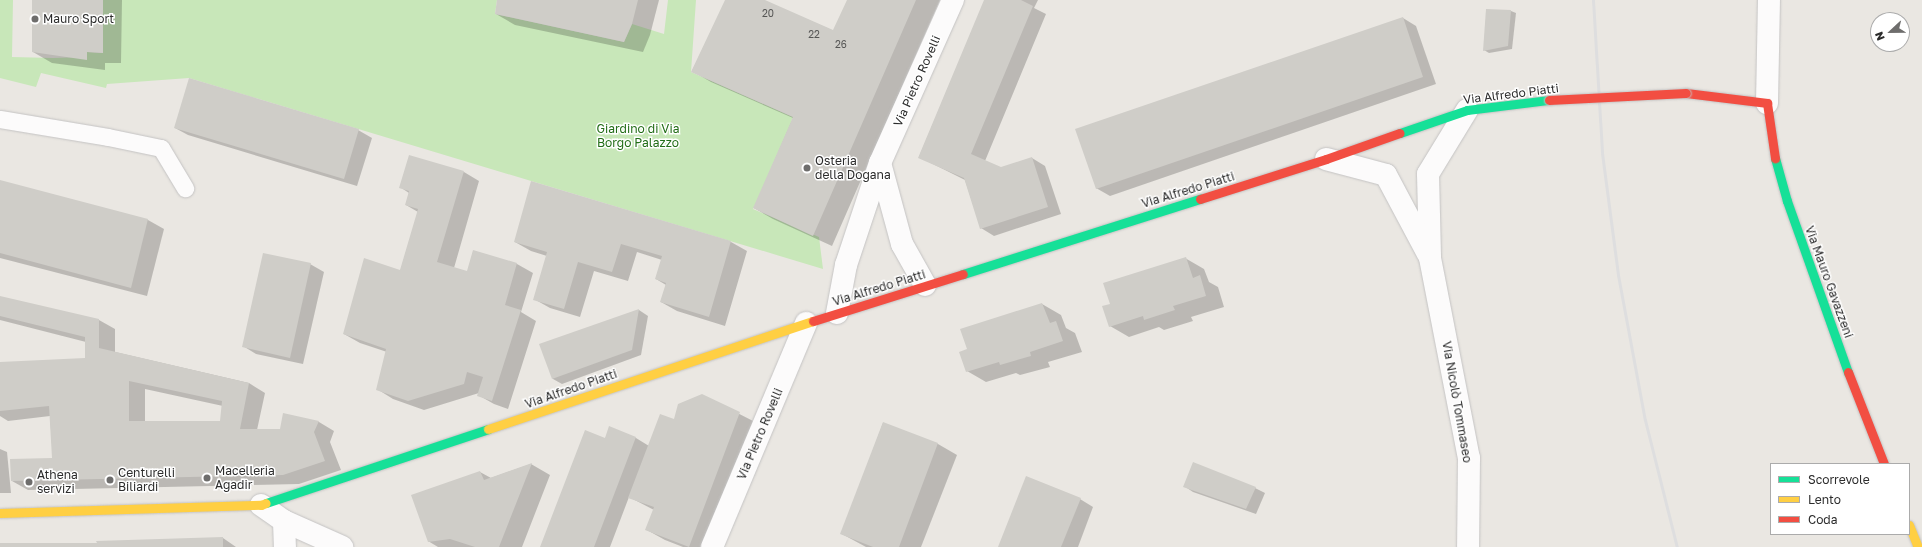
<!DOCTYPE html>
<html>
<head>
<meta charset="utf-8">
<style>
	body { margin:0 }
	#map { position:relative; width:1922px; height:547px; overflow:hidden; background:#eae7e2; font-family:"Golos Text",sans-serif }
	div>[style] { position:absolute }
	.green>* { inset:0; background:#c8e7b9 }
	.shadow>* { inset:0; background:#0003 }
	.building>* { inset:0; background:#cfcdc8 }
	.roads { filter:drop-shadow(0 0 1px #c4c3c3) drop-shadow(0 0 1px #c4c3c3) }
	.lane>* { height:17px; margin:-8.5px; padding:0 8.5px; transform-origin:8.5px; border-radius:8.5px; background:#fcfbfb }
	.street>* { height:22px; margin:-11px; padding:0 11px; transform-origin:11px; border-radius:11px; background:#fcfbfb }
	.fast>* { height:9px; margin:-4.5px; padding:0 4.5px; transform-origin:4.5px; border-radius:4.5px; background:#16e098 }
	.slow>* { height:9px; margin:-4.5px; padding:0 4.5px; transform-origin:4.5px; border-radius:4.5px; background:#ffcf43 }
	.jam>* { height:9px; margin:-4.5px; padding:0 4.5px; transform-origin:4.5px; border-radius:4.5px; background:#f24e42 }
	.rail>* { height:3px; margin:-1.5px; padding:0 1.5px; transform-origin:1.5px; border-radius:1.5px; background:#dededf }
	.bridges { filter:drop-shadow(0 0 1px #c4c3c3) drop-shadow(0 0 1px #c4c3c3) }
	.jam-bridge>* { height:9px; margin:-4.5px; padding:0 4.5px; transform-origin:4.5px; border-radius:4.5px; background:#f24e42 }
	.dots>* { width:11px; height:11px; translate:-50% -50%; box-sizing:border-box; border:2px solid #fff; border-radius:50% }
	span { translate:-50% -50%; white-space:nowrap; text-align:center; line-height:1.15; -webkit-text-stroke:3px #fff; paint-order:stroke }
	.number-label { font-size:10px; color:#565655 }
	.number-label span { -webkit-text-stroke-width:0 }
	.poi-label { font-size:12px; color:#2c2c2c }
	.left { translate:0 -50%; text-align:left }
	.street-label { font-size:12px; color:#2c2c2c }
	.park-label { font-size:12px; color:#226d17 }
	.legend { position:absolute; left:1770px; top:463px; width:140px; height:72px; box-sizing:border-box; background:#fff; border:1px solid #ababab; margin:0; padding:5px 7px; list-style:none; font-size:12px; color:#2c2c2c }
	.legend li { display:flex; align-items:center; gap:8px; height:20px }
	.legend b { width:20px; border:1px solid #ababab }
	.north { position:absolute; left:1870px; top:12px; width:40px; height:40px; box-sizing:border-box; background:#fff; border:1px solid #ababab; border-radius:50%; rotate:248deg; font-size:11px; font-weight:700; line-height:16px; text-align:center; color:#2c2c2c }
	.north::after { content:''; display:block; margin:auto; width:14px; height:18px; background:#6e6d6c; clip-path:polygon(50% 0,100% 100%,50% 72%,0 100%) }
</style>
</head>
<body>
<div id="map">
	<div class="green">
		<i style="clip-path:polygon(0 0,13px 0,12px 57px,53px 58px,86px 57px,87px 52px,103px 53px,103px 0,497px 0,495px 14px,624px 42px,632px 24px,664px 34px,668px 0,696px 0,691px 72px,793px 117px,791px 122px,794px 123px,753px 209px,819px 237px,823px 269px,189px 78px,107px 84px,106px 88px,41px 73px,36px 87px,0 78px)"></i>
	</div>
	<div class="shadow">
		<i style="clip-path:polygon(33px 0,122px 0,121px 63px,105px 63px,105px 70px,52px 63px,33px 52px)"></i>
		<i style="clip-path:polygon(498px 0,659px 0,650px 35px,643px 52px,515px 25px,496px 14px)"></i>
		<i style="clip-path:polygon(726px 0,762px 0,834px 31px,848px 0,940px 0,832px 246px,773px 219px,754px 208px,793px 118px,711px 82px,692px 71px)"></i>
		<i style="clip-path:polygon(985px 0,1038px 0,1034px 8px,1046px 14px,985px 161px,1000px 168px,1032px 158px,1045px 166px,1061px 214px,994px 236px,981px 228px,965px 180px,919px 157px)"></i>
		<i style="clip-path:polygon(1487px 10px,1511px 11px,1516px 13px,1512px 49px,1489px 53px,1484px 50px)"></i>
		<i style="clip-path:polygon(1403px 18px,1416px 26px,1436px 84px,1110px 196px,1096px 188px)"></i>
		<i style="clip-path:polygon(175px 128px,358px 130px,372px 138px,357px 186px,188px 135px)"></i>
		<i style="clip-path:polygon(464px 172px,479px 181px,454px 268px,468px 272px,474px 251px,517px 264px,533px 273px,521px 312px,536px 321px,508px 409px,494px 404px,478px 395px,479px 393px,424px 410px,393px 399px,377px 389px,387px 352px,360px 343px,344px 334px,400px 272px,418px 212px,406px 205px,409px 193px,400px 187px)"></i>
		<i style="clip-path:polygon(0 181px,148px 220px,164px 229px,147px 296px,0 258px)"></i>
		<i style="clip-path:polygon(515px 242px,731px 242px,747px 251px,725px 326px,677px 311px,661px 302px,666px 285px,656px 279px,662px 260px,637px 252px,628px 281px,594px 271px,580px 317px,550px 308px,534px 299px,547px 256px,531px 251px)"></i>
		<i style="clip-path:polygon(1185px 258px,1204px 269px,1209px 282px,1218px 287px,1224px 307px,1191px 317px,1193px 321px,1164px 330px,1159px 327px,1129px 337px,1110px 326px,1111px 304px)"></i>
		<i style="clip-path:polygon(310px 264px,324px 272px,303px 364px,256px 354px,243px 346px)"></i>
		<i style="clip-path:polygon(evenodd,0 297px,99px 320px,115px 329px,115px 352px,249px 383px,265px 393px,257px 430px,281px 430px,284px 414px,319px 422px,334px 431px,330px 442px,341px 470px,299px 484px,28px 490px,12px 481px,53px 459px,50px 416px,8px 421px,0 416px,0 363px,86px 359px,86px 342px,0 320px,0 297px,145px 389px,223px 406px,221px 422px,145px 422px,145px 389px)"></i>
		<i style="clip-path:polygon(1042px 304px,1061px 315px,1066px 328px,1075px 333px,1082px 352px,1048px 362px,1050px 367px,1020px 375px,1016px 373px,986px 382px,967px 371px)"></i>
		<i style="clip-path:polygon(639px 310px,648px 316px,641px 355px,562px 384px,553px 379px,541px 345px)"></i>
		<i style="clip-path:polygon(702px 395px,759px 424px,712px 547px,683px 547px,665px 540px,647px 530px,654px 510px,629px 497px,610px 547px,541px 547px,605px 439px,610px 428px,636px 438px,649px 446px)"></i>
		<i style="clip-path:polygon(883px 423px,938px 444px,957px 455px,921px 547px,866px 547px,842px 534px)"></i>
		<i style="clip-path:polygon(0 449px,7px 452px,11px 493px,0 493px)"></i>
		<i style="clip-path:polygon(531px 464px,550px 475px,522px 547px,438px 547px,428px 541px,480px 472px,491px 478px)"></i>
		<i style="clip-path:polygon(1184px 486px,1255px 488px,1265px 493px,1256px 514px,1193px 492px)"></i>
		<i style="clip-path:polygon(1080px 499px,1093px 507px,1078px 547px,999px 547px)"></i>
		<i style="clip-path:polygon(223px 538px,236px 547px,0 547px,0 544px,98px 544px)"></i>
	</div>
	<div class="building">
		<i style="clip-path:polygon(32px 0,103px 0,103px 53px,87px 52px,87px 60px,32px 52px)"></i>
		<i style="clip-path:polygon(497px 0,638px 0,632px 24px,624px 42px,495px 14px)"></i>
		<i style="clip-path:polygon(725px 0,765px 0,833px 30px,847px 0,916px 0,813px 236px,753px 208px,793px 117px,691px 72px)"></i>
		<i style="clip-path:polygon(984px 0,1021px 0,1033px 6px,971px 154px,1001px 167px,1032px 157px,1048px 207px,980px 229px,964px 178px,918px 158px)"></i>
		<i style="clip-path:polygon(1486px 9px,1511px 10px,1508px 46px,1483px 51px)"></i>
		<i style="clip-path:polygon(1403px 17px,1423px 77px,1096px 189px,1075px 129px)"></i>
		<i style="clip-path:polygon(189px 78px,359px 129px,344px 179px,174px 128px)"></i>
		<i style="clip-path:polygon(409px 155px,464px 171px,437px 262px,467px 271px,473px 250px,517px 263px,505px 305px,521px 310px,492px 401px,477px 396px,483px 377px,467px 372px,464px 384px,408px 401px,376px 390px,386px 349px,343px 334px,364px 258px,400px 270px,418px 209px,405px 205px,409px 191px,399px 188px)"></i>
		<i style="clip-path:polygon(0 180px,148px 219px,131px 288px,0 253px)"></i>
		<i style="clip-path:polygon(531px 181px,731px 241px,709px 317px,660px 302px,666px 283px,655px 279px,662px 256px,621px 244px,612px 272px,578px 262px,564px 309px,533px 300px,547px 252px,514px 242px)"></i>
		<i style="clip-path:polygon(263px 253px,311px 263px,290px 358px,242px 347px)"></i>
		<i style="clip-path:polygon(1186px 257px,1193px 278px,1200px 275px,1206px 296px,1173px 306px,1175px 310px,1144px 320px,1143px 316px,1109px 327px,1102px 306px,1110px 304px,1103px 283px)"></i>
		<i style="clip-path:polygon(evenodd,0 296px,99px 319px,99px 348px,249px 383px,240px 429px,280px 429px,283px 413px,319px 421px,314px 432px,325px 461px,283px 475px,11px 481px,10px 459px,52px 458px,49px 406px,0 411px,0 362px,85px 358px,85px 337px,0 316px,0 296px,129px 381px,222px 401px,220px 421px,129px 421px,129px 381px)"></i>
		<i style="clip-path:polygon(1042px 303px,1050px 323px,1056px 321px,1063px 341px,1030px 352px,1031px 356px,1000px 365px,999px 362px,966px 372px,959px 352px,967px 349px,960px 329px)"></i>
		<i style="clip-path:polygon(639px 309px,632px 350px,552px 379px,539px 344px)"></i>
		<i style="clip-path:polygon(702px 394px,740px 412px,689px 547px,645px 530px,654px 507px,628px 498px,660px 414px,674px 419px,678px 404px)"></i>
		<i style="clip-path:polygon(883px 422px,938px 443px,899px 547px,873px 547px,840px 534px)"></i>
		<i style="clip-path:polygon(609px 426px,636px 437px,594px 547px,540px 547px,585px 430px,605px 438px)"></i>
		<i style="clip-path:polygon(1193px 462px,1256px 487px,1246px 509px,1183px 487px)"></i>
		<i style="clip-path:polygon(532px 463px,499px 547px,475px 547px,450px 539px,428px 542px,411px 495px,480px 471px,484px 480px)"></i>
		<i style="clip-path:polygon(1026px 476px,1081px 498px,1061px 547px,998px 547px)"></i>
		<i style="clip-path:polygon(223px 537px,223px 547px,0 547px,0 543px,97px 543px,96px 541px)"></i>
	</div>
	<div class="roads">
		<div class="lane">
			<i style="left:0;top:119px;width:109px;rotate:9.5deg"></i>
			<i style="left:108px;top:137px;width:54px;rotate:11.7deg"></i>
			<i style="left:161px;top:148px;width:47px;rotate:59deg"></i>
		</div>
		<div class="street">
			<i style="left:1767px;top:103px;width:103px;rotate:-88.9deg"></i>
			<i style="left:1467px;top:110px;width:75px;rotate:121.4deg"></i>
			<i style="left:1428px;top:174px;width:84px;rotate:88.6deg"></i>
			<i style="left:1430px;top:258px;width:204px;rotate:79deg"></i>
			<i style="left:1469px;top:458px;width:89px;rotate:90.6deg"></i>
			<i style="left:1326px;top:159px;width:62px;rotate:14.9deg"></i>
			<i style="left:1386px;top:175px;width:89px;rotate:62deg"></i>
			<i style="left:880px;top:163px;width:84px;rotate:74.8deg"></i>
			<i style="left:902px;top:244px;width:47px;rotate:60.7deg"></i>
			<i style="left:837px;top:313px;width:49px;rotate:-79.4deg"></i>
			<i style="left:846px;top:265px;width:108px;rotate:-71.6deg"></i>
			<i style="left:880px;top:163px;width:179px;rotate:-65.9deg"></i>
			<i style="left:261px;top:505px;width:28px;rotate:35deg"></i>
			<i style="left:284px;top:521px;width:64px;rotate:24.1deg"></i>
			<i style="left:284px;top:521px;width:26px;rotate:88deg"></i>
			<i style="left:712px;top:547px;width:243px;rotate:-67.2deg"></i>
		</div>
		<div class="fast">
			<i style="left:1400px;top:133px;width:71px;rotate:-18.9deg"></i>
			<i style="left:1467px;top:110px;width:83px;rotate:-7deg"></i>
			<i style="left:1775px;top:158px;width:45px;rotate:74.4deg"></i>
			<i style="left:1787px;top:201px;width:182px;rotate:70.4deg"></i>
			<i style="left:963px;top:274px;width:249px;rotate:-17.6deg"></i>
			<i style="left:266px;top:503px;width:234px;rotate:-18.4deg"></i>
		</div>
		<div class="slow">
			<i style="left:488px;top:429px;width:342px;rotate:-18.4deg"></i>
			<i style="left:0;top:513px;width:261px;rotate:-1.8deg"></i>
			<i style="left:261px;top:505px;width:5px;rotate:-22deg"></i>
			<i style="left:1909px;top:525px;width:24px;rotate:68deg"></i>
		</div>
		<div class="jam">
			<i style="left:1686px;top:93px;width:82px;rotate:7deg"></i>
			<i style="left:1767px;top:103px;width:56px;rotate:81.7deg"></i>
			<i style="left:1200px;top:199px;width:132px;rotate:-17.6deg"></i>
			<i style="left:1326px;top:159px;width:78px;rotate:-19.4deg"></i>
			<i style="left:813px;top:321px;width:157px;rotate:-17.4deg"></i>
			<i style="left:1848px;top:372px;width:99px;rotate:68.6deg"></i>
		</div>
	</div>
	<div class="rail">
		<i style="left:1593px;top:0;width:153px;rotate:86.6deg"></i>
		<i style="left:1602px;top:153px;width:123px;rotate:82.5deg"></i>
		<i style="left:1618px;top:275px;width:147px;rotate:79.5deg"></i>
		<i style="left:1645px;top:420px;width:131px;rotate:75.9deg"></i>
	</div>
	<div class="bridges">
		<div class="jam-bridge">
			<i style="left:1549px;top:100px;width:137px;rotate:-2.9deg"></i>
		</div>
	</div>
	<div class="dots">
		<i style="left:35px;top:19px;background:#6e6d6c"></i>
		<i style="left:807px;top:168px;background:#6e6d6c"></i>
		<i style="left:207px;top:478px;background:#6e6d6c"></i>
		<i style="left:110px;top:480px;background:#6e6d6c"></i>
		<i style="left:29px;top:482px;background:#6e6d6c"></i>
	</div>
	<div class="number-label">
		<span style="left:768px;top:14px">20</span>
		<span style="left:814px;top:35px">22</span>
		<span style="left:841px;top:45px">26</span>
	</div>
	<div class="poi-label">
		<span class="left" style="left:43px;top:19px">Mauro Sport</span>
		<span class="left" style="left:815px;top:168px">Osteria<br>della Dogana</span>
		<span class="left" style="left:215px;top:478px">Macelleria<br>Agadir</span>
		<span class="left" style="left:118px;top:480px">Centurelli<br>Biliardi</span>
		<span class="left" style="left:37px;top:482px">Athena<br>servizi</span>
	</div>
	<div class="street-label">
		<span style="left:917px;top:81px;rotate:-66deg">Via Pietro Rovelli</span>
		<span style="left:1511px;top:94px;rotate:-7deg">Via Alfredo Piatti</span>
		<span style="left:1188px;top:190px;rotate:-17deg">Via Alfredo Piatti</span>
		<span style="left:1829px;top:282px;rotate:70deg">Via Mauro Gavazzeni</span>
		<span style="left:879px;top:288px;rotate:-17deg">Via Alfredo Piatti</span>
		<span style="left:571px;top:389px;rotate:-19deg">Via Alfredo Piatti</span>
		<span style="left:1457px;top:402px;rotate:80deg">Via Nicolò Tommaseo</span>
		<span style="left:760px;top:434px;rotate:-67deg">Via Pietro Rovelli</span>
	</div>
	<div class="park-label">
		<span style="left:638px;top:136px">Giardino di Via<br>Borgo Palazzo</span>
	</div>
	<ul class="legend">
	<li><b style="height:5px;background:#16e098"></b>Scorrevole</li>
	<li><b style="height:5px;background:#ffcf43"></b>Lento</li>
	<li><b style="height:5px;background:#f24e42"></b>Coda</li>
	</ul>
	<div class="north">N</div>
</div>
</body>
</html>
